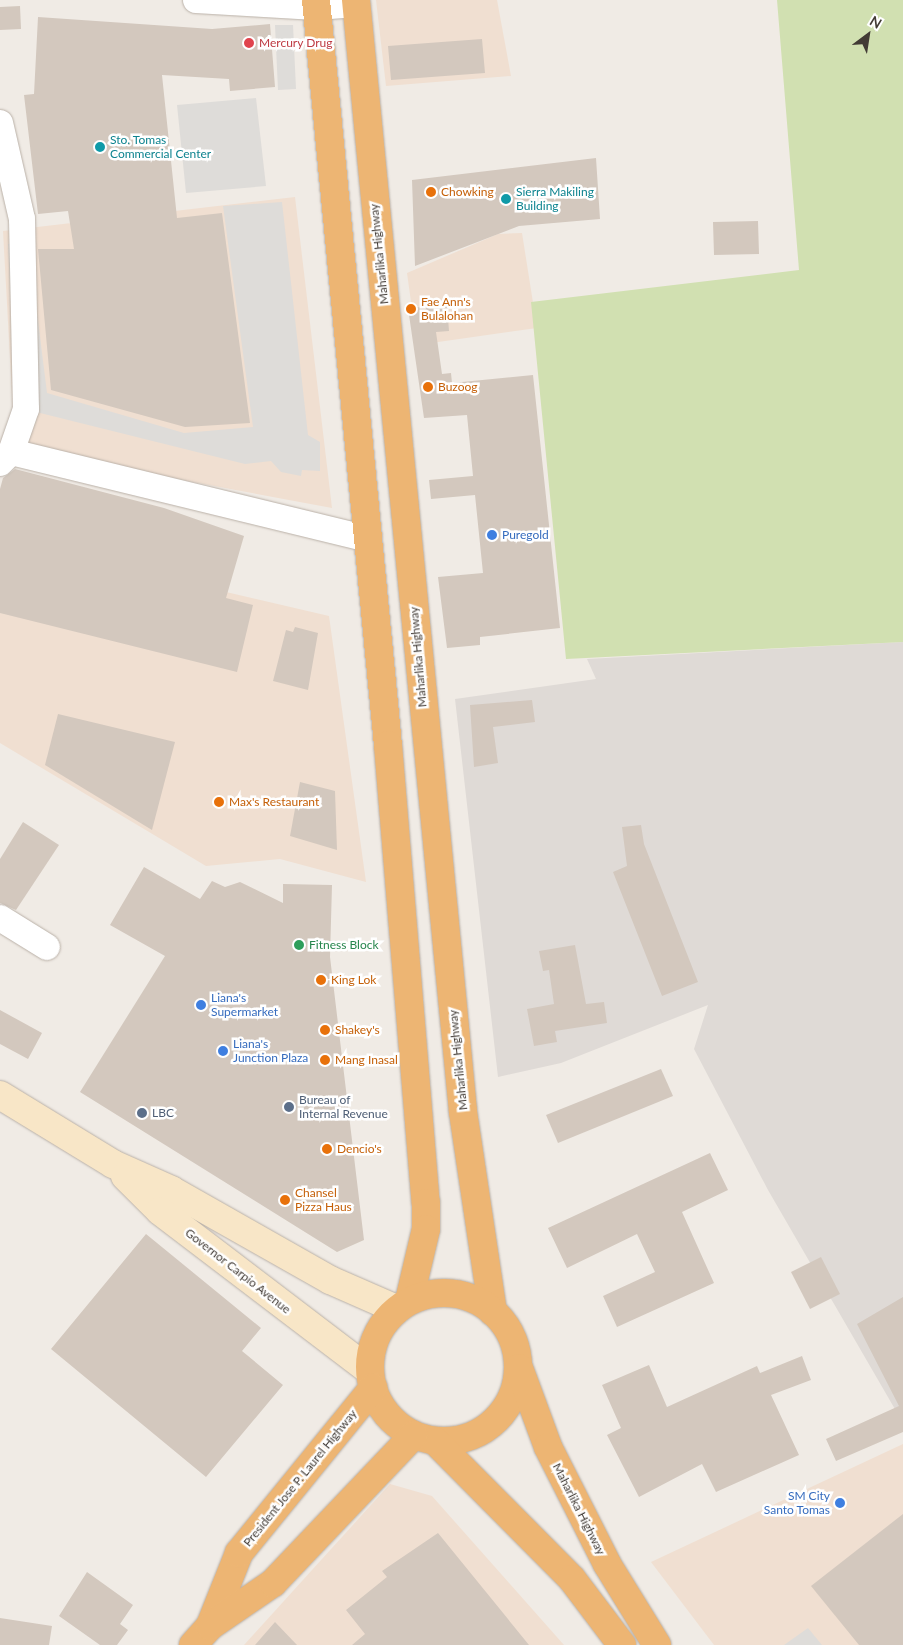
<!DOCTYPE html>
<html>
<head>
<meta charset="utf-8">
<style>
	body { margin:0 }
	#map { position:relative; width:903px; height:1645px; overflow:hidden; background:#f0ebe5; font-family:Lato,sans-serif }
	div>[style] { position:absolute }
	.commercial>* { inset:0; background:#f0dfd1 }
	.industrial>* { inset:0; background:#dfdad6 }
	.green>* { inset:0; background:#d1e0b1 }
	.parking>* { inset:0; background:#dedcd9 }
	.building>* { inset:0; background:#d3c8be }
	.roads { filter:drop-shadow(0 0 1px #bab1a8) drop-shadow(0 0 1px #bab1a8) }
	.street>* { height:26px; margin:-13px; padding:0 13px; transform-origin:13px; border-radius:13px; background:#fff }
	.secondary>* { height:28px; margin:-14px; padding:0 14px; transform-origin:14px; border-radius:14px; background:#f8e6c7 }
	.highway>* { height:28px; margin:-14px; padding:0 14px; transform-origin:14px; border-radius:14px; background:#edb573 }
	.highway>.ring { margin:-14px; padding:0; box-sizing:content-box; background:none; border:28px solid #edb573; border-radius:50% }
	.dots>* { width:14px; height:14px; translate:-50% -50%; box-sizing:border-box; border:2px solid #fff; border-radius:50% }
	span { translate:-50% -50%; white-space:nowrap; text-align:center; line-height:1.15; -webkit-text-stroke:5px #fff; paint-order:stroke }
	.health-label { font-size:12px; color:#be3a42 }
	.left { translate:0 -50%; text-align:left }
	.culture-label { font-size:12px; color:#0d838f }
	.food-label { font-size:12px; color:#c56008 }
	.street-label { font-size:12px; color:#423b35 }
	.shop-label { font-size:12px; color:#366cbe }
	.right { translate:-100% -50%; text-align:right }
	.leisure-label { font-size:12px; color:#27864d }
	.service-label { font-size:12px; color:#4e5e75 }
	.north { position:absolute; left:843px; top:10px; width:50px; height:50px; -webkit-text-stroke:4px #fff; paint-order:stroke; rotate:31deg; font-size:14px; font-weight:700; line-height:20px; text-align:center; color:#423b35 }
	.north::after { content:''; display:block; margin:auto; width:18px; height:22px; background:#423b35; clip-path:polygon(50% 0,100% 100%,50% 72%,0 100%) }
</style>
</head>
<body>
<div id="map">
	<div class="commercial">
		<i style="clip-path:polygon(376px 0,497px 0,511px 76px,386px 86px)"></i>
		<i style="clip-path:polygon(295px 197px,332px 508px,15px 449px,3px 231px)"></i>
		<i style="clip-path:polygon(522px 233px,537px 328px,417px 345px,407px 273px,498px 234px)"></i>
		<i style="clip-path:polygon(0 539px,329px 616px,366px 882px,280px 859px,206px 866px,0 743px)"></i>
		<i style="clip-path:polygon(903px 1444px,903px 1645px,714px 1645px,651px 1562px)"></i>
		<i style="clip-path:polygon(390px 1484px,432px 1496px,564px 1645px,244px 1645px)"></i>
	</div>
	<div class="industrial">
		<i style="clip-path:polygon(903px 642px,903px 1423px,768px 1190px,694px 1049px,708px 1005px,561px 1063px,498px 1077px,455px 699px,596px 679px,587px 659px)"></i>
	</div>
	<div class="green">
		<i style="clip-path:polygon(777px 0,903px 0,903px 642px,566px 659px,531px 302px,799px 270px)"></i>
	</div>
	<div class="parking">
		<i style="clip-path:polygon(275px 25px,293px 25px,296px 89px,278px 90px)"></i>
		<i style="clip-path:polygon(256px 98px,266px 186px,186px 193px,177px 105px)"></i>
		<i style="clip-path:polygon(282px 202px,308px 435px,320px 442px,320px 471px,302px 470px,301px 476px,281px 472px,271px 461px,245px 464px,16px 407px,8px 244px,28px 241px,47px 393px,184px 433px,253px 427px,223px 206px)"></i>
		<i style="clip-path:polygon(808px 1628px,822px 1645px,784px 1645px)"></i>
	</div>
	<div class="building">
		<i style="clip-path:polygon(20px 6px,21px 29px,0 30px,0 7px)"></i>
		<i style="clip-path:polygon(38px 17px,212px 29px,270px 24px,275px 87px,230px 91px,229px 79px,162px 75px,177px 218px,222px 213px,250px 423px,185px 427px,51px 390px,38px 249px,74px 249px,68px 211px,38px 214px,24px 95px,34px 94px)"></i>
		<i style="clip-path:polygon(482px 39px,485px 73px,391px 80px,388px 46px)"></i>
		<i style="clip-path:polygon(596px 158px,600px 219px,519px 226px,415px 266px,412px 180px)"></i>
		<i style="clip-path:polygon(758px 221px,759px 254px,714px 255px,713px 222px)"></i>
		<i style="clip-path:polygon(447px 305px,449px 331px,436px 332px,442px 374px,451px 373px,452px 383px,533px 375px,560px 628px,480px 637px,480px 645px,447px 648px,438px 577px,483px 573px,475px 495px,431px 499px,429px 480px,473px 476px,467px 415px,424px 418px,408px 308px)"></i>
		<i style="clip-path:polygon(15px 469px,164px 508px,244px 536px,226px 598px,253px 605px,237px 672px,0 613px,0 489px,3px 478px)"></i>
		<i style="clip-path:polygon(295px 627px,318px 633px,308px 690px,273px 681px,286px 630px,293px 632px)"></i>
		<i style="clip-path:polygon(532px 700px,535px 722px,493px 727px,498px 763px,474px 767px,470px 705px)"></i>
		<i style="clip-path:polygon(58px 714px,175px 742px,152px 830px,45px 765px)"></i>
		<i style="clip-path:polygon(300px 782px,335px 791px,337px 850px,290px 836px)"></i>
		<i style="clip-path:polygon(23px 822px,59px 845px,16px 910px,0 903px,0 859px)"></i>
		<i style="clip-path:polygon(641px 825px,644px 844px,698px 982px,662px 996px,613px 872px,627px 866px,622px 827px)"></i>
		<i style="clip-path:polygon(144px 867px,200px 899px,212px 881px,225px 887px,240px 882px,283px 903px,283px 884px,332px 885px,330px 957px,364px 1240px,337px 1252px,80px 1092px,165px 956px,110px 925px)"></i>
		<i style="clip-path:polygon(575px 945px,586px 1004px,604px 1002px,607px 1023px,555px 1031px,557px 1042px,534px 1046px,527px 1009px,554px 1004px,549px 970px,543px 971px,539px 951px)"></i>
		<i style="clip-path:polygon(0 1010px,42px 1033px,28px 1059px,0 1044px)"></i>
		<i style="clip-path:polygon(661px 1069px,673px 1096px,558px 1143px,546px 1115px)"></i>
		<i style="clip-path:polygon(710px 1153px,728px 1190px,682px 1212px,714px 1283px,617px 1327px,603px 1296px,655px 1272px,637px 1234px,567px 1268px,548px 1228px)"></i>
		<i style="clip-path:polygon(146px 1234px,261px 1328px,242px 1351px,283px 1385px,206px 1477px,51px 1349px)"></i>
		<i style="clip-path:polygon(821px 1257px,840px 1294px,810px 1309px,791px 1272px)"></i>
		<i style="clip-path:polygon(903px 1297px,903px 1432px,836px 1461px,826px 1439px,899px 1406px,857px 1324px)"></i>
		<i style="clip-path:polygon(802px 1356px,811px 1380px,771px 1395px,799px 1455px,716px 1492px,702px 1464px,639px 1497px,607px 1435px,621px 1428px,602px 1385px,649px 1365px,667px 1407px,757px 1366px,760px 1373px)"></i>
		<i style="clip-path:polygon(903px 1514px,903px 1645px,859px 1645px,811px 1586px)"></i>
		<i style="clip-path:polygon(438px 1533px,529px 1645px,352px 1645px,365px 1634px,346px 1610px,387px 1577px,382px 1571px)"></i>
		<i style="clip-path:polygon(87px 1572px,133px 1605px,120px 1624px,128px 1630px,117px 1645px,100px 1645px,59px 1616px)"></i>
		<i style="clip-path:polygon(0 1618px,52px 1626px,49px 1645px,0 1645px)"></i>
		<i style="clip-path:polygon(275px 1622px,297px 1645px,255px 1645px)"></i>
	</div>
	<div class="roads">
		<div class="street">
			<i style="left:196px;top:0;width:120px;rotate:3.3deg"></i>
			<i style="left:316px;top:7px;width:41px;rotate:-4.2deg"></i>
			<i style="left:0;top:123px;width:98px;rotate:77.1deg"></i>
			<i style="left:22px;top:219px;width:190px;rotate:88.8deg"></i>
			<i style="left:26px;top:409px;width:46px;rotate:109.2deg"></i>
			<i style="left:0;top:463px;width:16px;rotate:-45deg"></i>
			<i style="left:11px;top:452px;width:368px;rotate:13.7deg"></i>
			<i style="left:0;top:918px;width:55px;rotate:31.7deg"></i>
		</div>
		<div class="secondary">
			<i style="left:0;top:1095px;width:132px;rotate:31.4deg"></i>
			<i style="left:113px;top:1164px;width:64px;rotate:24.1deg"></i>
			<i style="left:171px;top:1190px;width:183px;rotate:29.5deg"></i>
			<i style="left:330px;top:1280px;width:72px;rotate:23.7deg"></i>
			<i style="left:125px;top:1176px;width:49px;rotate:45deg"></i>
			<i style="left:160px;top:1211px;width:263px;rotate:37.3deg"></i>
		</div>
		<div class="highway">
			<i style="left:316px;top:0;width:748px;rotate:84.48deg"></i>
			<i style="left:388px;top:745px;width:460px;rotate:85.3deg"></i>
			<i style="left:426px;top:1203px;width:26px;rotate:90deg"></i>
			<i style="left:426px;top:1229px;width:74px;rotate:103.3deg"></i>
			<i style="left:356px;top:0;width:1117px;rotate:84.5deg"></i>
			<i style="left:463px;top:1112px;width:202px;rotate:81.5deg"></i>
			<i class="ring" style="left:370px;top:1293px;width:120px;height:120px"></i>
			<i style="left:519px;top:1368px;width:84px;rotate:69.8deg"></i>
			<i style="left:548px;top:1447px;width:131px;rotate:63.2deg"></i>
			<i style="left:607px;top:1564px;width:95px;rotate:58.3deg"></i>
			<i style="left:435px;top:1441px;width:194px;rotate:45.2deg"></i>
			<i style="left:572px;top:1579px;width:83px;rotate:52.9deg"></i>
			<i style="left:210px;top:1626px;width:79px;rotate:-68.3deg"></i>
			<i style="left:239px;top:1553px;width:213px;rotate:-50.9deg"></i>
			<i style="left:193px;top:1645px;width:25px;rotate:-48deg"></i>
			<i style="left:210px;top:1626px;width:76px;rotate:-34.3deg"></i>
			<i style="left:273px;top:1583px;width:204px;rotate:-46.4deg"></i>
		</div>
	</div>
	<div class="dots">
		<i style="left:249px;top:43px;background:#e0444e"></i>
		<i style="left:100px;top:147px;background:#0f9aa8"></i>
		<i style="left:431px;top:192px;background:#e8710a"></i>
		<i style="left:506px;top:199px;background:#0f9aa8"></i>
		<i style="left:411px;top:309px;background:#e8710a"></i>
		<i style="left:428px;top:387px;background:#e8710a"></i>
		<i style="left:492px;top:535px;background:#3f7fe0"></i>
		<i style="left:219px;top:802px;background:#e8710a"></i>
		<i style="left:299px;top:945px;background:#2e9e5b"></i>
		<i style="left:321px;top:980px;background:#e8710a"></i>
		<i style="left:201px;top:1005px;background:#3f7fe0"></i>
		<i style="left:325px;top:1030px;background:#e8710a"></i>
		<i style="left:223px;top:1051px;background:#3f7fe0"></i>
		<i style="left:325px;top:1060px;background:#e8710a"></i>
		<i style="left:289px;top:1107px;background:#5c6f8a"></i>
		<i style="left:142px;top:1113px;background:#5c6f8a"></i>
		<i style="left:327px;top:1149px;background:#e8710a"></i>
		<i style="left:285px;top:1200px;background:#e8710a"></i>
		<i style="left:840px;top:1503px;background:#3f7fe0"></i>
	</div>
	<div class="health-label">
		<span class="left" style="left:259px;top:43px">Mercury Drug</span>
	</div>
	<div class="culture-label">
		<span class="left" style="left:110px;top:147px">Sto. Tomas<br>Commercial Center</span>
		<span class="left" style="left:516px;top:199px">Sierra Makiling<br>Building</span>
	</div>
	<div class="food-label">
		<span class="left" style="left:441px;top:192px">Chowking</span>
		<span class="left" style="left:421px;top:309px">Fae Ann's<br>Bulalohan</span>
		<span class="left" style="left:438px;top:387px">Buzoog</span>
		<span class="left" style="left:229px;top:802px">Max's Restaurant</span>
		<span class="left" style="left:331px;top:980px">King Lok</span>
		<span class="left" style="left:335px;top:1030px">Shakey's</span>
		<span class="left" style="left:335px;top:1060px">Mang Inasal</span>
		<span class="left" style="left:337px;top:1149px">Dencio's</span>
		<span class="left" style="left:295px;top:1200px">Chansel<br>Pizza Haus</span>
	</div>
	<div class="street-label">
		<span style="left:379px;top:254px;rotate:-96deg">Maharlika Highway</span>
		<span style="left:418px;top:657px;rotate:-95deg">Maharlika Highway</span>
		<span style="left:458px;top:1060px;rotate:-96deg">Maharlika Highway</span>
		<span style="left:238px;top:1271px;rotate:38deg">Governor Carpio Avenue</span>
		<span style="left:300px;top:1478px;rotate:-51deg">President Jose P. Laurel Highway</span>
		<span style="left:579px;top:1509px;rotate:63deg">Maharlika Highway</span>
	</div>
	<div class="shop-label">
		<span class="left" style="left:502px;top:535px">Puregold</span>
		<span class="left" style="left:211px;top:1005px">Liana's<br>Supermarket</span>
		<span class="left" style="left:233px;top:1051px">Liana's<br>Junction Plaza</span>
		<span class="right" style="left:830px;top:1503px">SM City<br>Santo Tomas</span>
	</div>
	<div class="leisure-label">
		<span class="left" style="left:309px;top:945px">Fitness Block</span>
	</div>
	<div class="service-label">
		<span class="left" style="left:299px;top:1107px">Bureau of<br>Internal Revenue</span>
		<span class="left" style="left:152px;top:1113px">LBC</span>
	</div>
	<div class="north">N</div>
</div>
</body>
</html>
